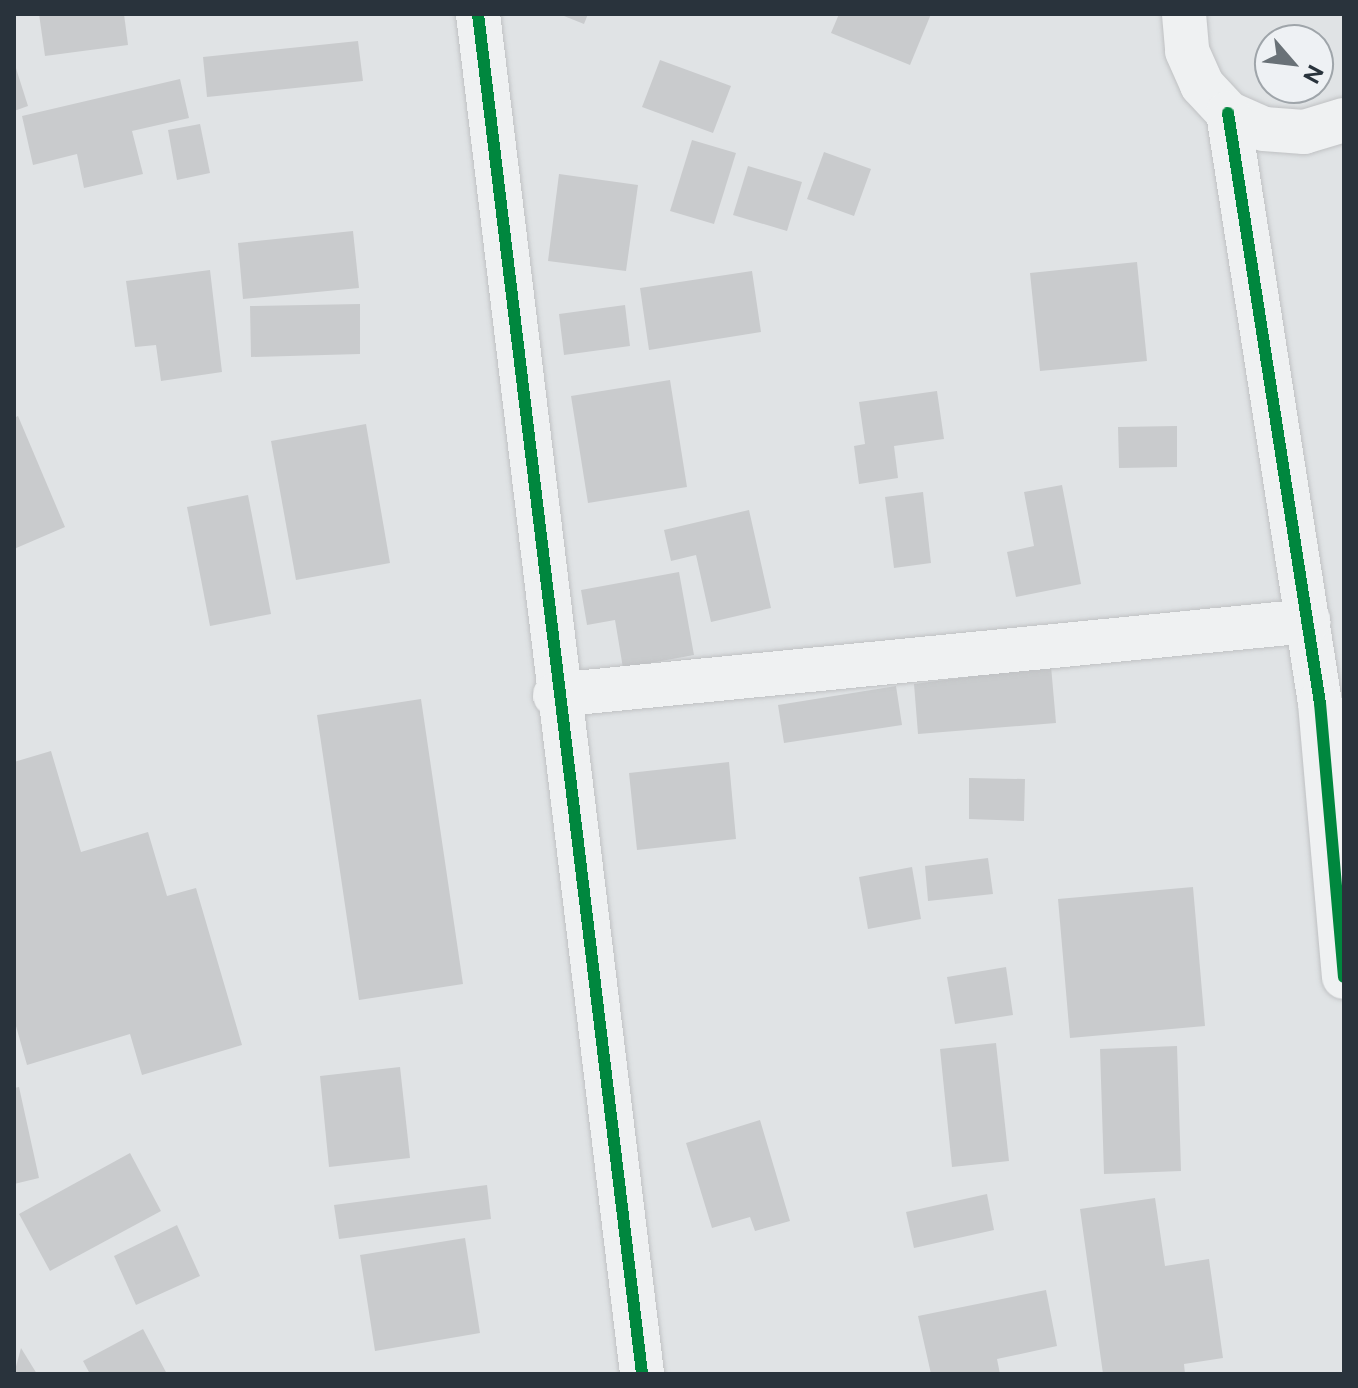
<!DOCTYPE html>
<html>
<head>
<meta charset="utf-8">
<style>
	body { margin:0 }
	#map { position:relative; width:1358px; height:1388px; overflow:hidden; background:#e0e3e5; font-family:"Public Sans",sans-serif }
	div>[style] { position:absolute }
	.building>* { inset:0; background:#c9cbcd }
	.roads { filter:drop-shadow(0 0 2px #bfc1c3) drop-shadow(0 0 2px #bfc1c3) }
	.street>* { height:44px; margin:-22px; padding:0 22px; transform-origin:22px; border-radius:22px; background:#eff1f2 }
	.cycleway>* { height:12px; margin:-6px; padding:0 6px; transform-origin:6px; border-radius:6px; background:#00873e }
	span { translate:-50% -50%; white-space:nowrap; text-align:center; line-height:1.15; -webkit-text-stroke:7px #eef1f4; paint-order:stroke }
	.frame { position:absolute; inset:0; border:16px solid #29333c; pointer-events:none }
	.north { position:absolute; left:1254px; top:24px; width:80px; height:80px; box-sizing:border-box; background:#eef1f4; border:2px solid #9fa5aa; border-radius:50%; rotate:118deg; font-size:22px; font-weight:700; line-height:32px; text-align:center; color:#29333c }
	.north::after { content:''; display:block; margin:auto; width:28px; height:36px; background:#697177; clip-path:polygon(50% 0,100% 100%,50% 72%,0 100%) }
</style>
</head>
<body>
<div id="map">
	<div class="building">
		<i style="clip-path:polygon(39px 14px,124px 14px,128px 45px,45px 56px)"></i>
		<i style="clip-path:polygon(559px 14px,588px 14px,584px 24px)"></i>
		<i style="clip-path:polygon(839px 14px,931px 14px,910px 65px,831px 33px)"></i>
		<i style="clip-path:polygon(358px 41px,363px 81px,207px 97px,203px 57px)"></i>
		<i style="clip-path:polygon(660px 60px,731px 86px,713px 133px,642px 107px)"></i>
		<i style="clip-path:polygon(14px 62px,28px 106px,14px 111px)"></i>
		<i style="clip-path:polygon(180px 79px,189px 118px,132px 131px,143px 174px,84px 188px,77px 154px,33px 165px,22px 116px)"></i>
		<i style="clip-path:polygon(200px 124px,210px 173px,177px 180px,168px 130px)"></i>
		<i style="clip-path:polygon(692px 140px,736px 153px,714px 224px,670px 211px)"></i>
		<i style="clip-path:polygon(824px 152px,871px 169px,854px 216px,807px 199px)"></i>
		<i style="clip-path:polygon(748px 166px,802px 182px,787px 231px,733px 215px)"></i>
		<i style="clip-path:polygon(559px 174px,638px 185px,626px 271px,548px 261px)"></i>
		<i style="clip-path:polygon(353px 231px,359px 288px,243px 299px,238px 243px)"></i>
		<i style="clip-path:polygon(1137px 262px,1147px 361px,1040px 371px,1030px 273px)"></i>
		<i style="clip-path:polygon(210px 270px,222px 372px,161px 381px,156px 345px,135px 347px,126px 281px)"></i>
		<i style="clip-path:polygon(752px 271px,761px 332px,649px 350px,640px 288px)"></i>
		<i style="clip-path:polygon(360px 304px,360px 354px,251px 357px,250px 306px)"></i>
		<i style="clip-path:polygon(625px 305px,630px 346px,564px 355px,559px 314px)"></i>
		<i style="clip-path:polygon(670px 380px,687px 487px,588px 503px,571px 396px)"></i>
		<i style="clip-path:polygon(937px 391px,944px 439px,894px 446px,898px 478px,859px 484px,854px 446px,865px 444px,859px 402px)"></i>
		<i style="clip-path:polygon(18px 416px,65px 527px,14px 549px,14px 418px)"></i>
		<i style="clip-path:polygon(366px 424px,390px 563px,296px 580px,271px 441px)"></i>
		<i style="clip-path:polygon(1177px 426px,1177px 467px,1119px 468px,1118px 427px)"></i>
		<i style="clip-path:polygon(1062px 485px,1081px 584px,1016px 597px,1007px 552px,1034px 546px,1024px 492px)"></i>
		<i style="clip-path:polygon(923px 492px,931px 563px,894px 568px,885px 497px)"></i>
		<i style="clip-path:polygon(248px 495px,271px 614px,210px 626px,187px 507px)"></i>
		<i style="clip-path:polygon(749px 510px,771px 608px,711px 622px,696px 555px,671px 561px,664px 530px)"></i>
		<i style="clip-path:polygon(679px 572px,694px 655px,623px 668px,615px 620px,587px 625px,581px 590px)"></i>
		<i style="clip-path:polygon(1051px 666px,1056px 723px,918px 734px,914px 684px)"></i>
		<i style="clip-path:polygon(896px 686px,902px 725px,784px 743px,778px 705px)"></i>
		<i style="clip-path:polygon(421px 699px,463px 984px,359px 1000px,317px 715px)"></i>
		<i style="clip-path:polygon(51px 751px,81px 852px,148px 832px,167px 896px,196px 888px,242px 1045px,142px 1075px,130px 1034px,27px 1065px,14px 1019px,14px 762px)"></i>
		<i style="clip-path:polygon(729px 762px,736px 839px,637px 850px,629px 773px)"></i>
		<i style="clip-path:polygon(969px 778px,1025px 779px,1024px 821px,969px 819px)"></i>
		<i style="clip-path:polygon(988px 858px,993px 894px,928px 901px,925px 866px)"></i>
		<i style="clip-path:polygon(912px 867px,921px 919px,868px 929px,859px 877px)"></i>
		<i style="clip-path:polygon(1193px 887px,1205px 1026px,1070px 1038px,1058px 899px)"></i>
		<i style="clip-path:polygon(1006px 967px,1013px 1015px,955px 1024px,947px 977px)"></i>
		<i style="clip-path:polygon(996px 1043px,1009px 1161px,952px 1167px,940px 1049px)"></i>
		<i style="clip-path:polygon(1177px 1046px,1181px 1171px,1104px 1174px,1100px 1049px)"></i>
		<i style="clip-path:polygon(400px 1067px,410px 1158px,329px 1167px,320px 1076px)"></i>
		<i style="clip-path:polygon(19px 1087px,39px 1178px,14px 1184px,14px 1088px)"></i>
		<i style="clip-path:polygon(760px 1120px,790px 1221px,755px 1231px,750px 1217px,712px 1228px,686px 1143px)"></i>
		<i style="clip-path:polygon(130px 1153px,161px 1211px,50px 1271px,19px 1214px)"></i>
		<i style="clip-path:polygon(487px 1185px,491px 1219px,339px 1239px,334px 1205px)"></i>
		<i style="clip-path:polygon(987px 1194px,994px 1230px,914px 1248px,906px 1212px)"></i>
		<i style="clip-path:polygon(1155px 1198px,1165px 1266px,1209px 1259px,1223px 1358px,1184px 1364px,1185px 1374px,1103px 1374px,1080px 1209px)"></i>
		<i style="clip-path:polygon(177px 1225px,200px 1276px,136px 1305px,114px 1256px)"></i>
		<i style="clip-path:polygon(465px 1238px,480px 1333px,375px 1351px,360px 1255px)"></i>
		<i style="clip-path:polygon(1046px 1290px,1057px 1346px,997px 1359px,1000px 1374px,931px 1374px,918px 1316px)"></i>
		<i style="clip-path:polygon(143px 1329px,167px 1374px,90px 1374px,83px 1361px)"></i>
		<i style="clip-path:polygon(21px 1348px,37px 1374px,14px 1374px)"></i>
	</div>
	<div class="roads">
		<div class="street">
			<i style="left:478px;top:14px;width:1370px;rotate:83.12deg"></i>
			<i style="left:1184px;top:14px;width:37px;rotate:85deg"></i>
			<i style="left:1187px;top:51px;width:37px;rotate:66deg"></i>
			<i style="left:1202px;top:85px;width:38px;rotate:47deg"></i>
			<i style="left:1228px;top:113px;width:39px;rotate:24deg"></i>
			<i style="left:1264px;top:129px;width:40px;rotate:4.3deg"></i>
			<i style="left:1304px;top:132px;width:42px;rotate:-16.7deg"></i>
			<i style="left:1228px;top:113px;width:597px;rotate:81.14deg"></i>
			<i style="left:1320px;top:703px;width:275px;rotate:85deg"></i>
			<i style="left:555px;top:695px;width:757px;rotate:-5.61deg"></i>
		</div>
	</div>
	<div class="cycleway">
		<i style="left:478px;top:14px;width:1370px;rotate:83.12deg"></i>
		<i style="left:1228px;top:113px;width:597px;rotate:81.14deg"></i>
		<i style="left:1320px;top:703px;width:275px;rotate:85deg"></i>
	</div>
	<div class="frame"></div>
	<div class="north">N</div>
</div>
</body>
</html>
